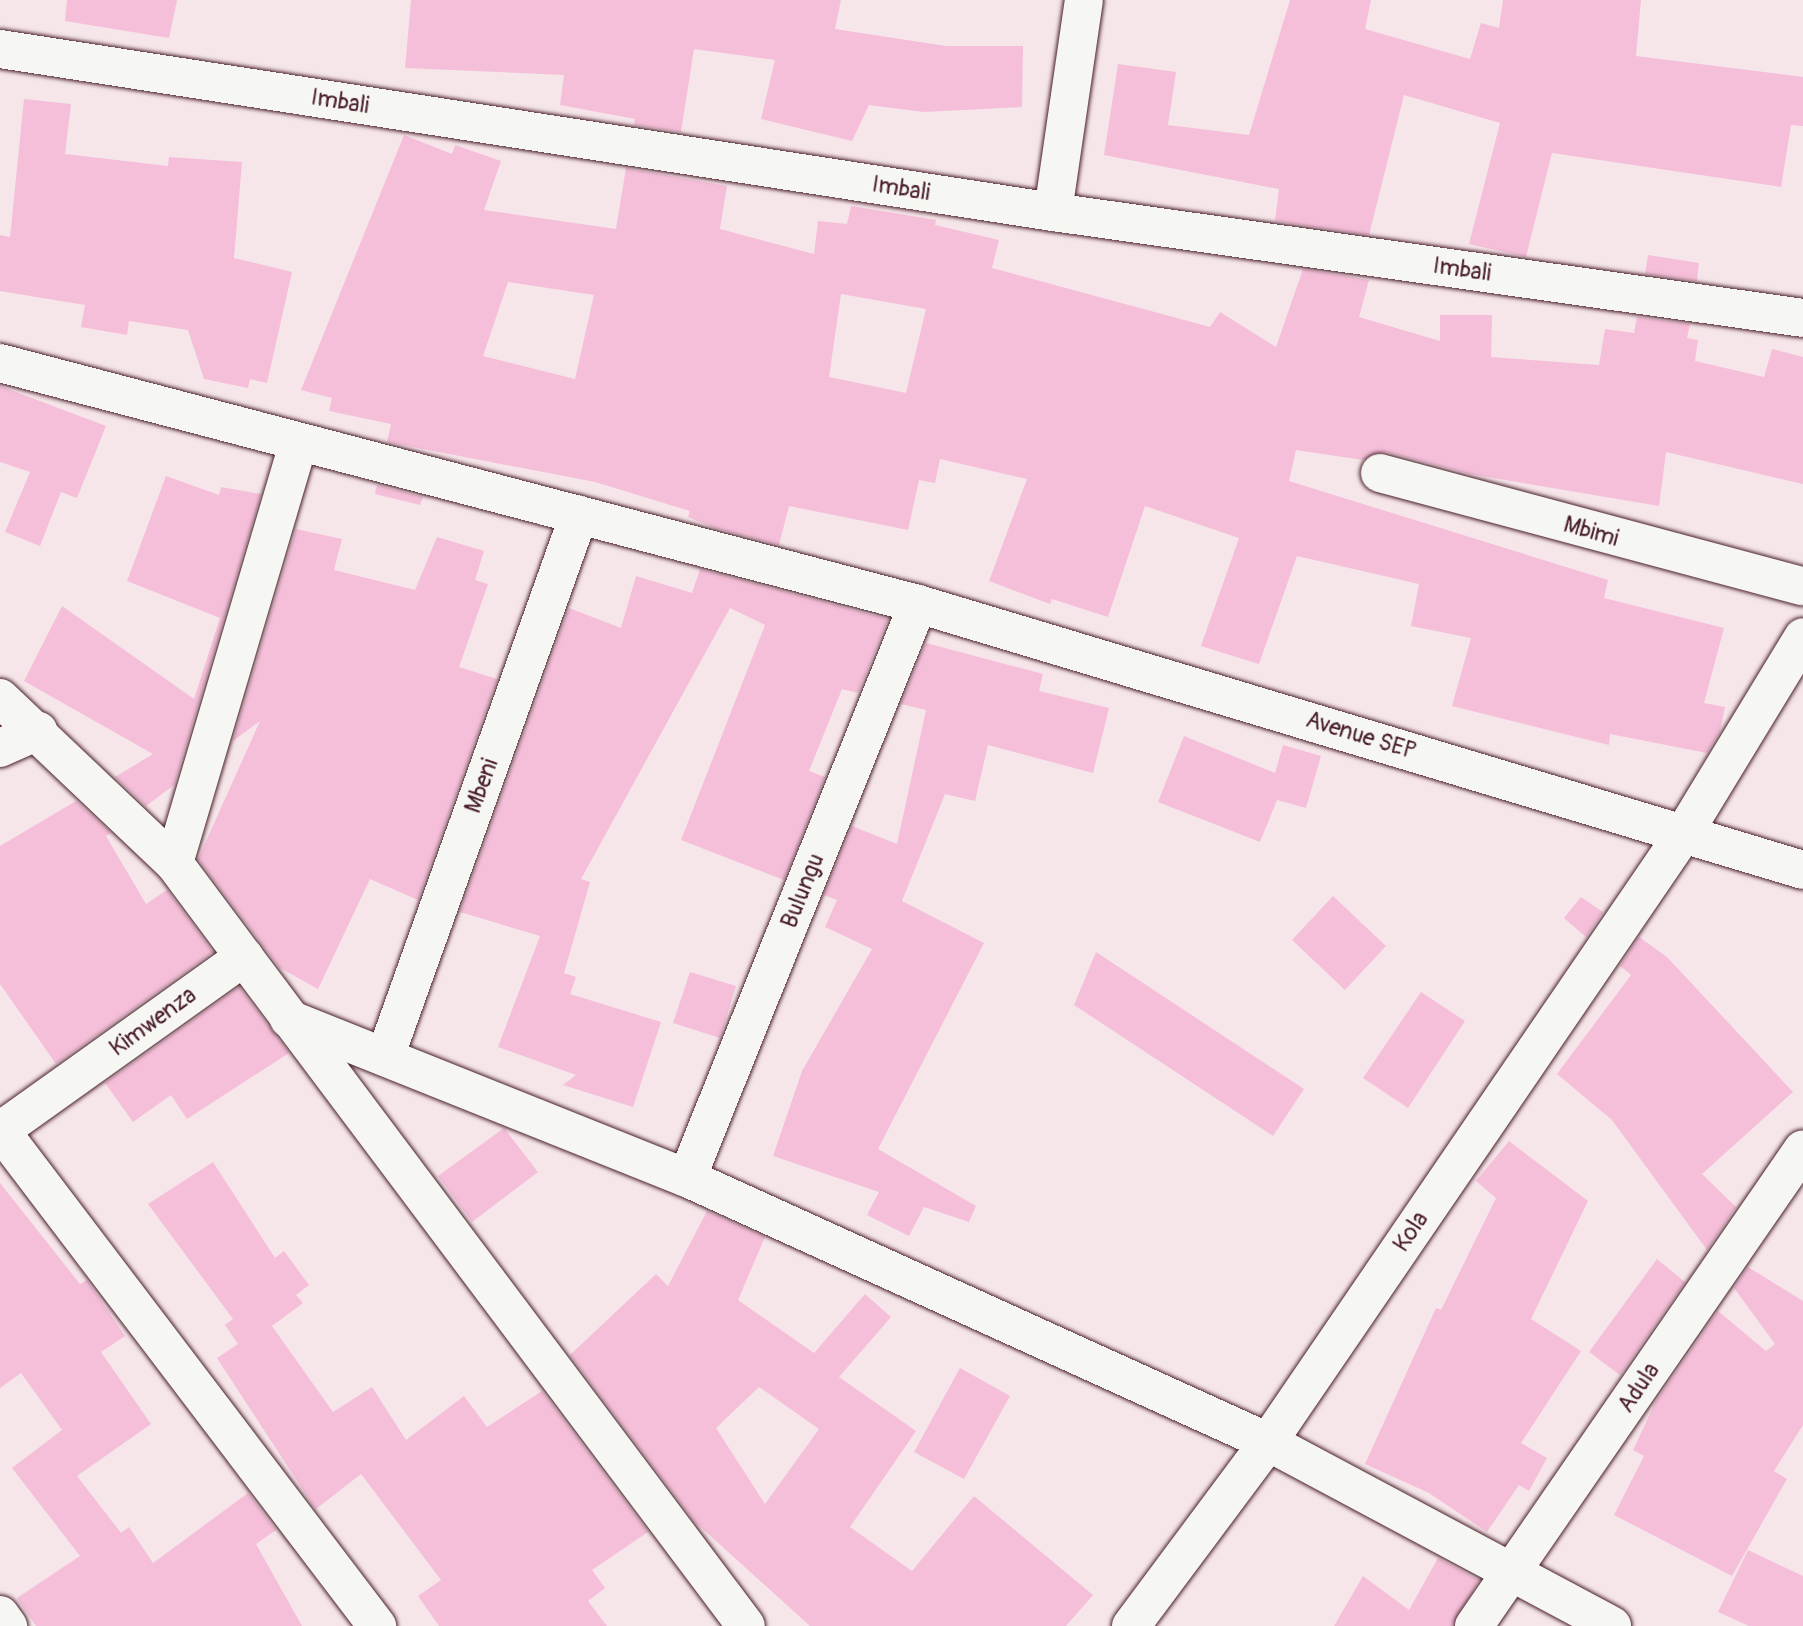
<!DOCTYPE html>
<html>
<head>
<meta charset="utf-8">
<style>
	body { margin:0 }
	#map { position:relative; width:1803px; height:1626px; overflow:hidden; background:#f6e6ea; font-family:Pangolin,sans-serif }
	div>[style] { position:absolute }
	.building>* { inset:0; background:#f5bfd9 }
	.roads { filter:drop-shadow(0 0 2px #4a1f2b) drop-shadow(0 0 2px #4a1f2b) }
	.street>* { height:38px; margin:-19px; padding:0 19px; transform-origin:19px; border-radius:19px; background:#f6f6f2 }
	span { translate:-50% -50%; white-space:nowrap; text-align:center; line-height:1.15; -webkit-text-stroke:5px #f6f6f2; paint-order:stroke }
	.street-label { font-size:23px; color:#4a1f2b }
</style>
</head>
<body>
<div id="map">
	<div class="building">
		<i style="clip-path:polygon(67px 0,177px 0,169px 38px,65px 21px)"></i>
		<i style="clip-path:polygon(411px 0,841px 0,835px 29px,946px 46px,1023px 46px,1022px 107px,924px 112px,869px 105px,852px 141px,761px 119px,775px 60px,694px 49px,681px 132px,634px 125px,635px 119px,560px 105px,564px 75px,405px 68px)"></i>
		<i style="clip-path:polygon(1290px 0,1371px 0,1365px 29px,1470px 59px,1481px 23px,1499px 28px,1503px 0,1641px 0,1636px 56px,1803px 77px,1803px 126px,1791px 125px,1781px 187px,1552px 153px,1526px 257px,1469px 244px,1500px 123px,1404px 95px,1369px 235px,1275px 221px,1279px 189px,1104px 155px,1118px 64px,1176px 72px,1168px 125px,1249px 135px)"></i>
		<i style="clip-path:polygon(24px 99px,71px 104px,65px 154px,168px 166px,169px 157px,242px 162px,234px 258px,292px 272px,267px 383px,250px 379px,248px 388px,204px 379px,188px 330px,129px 321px,127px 335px,81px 327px,85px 305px,0 291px,0 235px,10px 237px)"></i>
		<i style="clip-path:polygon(evenodd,404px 135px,452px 154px,455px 145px,501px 161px,484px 210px,616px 229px,626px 168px,727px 186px,720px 229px,814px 254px,818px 221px,847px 224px,851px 206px,936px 220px,935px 225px,999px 240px,992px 268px,1210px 327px,1220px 312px,1276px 347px,1303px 269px,1369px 280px,1359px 317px,1440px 341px,1440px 315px,1492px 315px,1491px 357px,1599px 365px,1605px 329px,1634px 333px,1637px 317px,1690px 324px,1687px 338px,1698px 340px,1695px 361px,1764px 377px,1772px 349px,1803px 357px,1803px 484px,1666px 452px,1659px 506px,1470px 474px,1386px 452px,1363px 460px,1296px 450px,1289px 481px,1608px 580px,1604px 598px,1724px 628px,1704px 703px,1725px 707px,1720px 731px,1707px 753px,1610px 734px,1609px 745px,1452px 706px,1471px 638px,1411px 626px,1419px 584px,1297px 556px,1259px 664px,1201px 646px,1239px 538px,1145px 506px,1108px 617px,1052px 599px,1050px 604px,989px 581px,1027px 479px,940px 459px,935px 483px,919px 480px,908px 530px,789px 506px,779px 545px,714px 528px,688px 517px,690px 511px,595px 482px,387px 442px,391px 424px,329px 411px,332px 398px,301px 390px,404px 135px,508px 282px,594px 295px,575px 379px,483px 356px,508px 282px,404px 135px,841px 294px,926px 309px,906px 393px,829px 377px,841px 294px)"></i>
		<i style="clip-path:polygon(1648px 255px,1699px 263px,1697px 281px,1645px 274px)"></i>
		<i style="clip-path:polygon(0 386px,106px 426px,77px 498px,61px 492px,40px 546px,5px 532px,30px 472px,0 462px)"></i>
		<i style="clip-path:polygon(166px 476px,219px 495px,221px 487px,261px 494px,174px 785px,146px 806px,115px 777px,153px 754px,24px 681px,62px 606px,194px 699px,220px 618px,127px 581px)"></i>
		<i style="clip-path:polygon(377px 485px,423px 497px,420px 505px,375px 494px)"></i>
		<i style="clip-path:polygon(296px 529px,342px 539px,334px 570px,415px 590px,437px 537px,484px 551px,475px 580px,488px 584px,459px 667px,497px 679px,418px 900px,370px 879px,318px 989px,280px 968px,198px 859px,260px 721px,233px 741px)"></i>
		<i style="clip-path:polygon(700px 569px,888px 619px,858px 693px,842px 689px,809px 771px,825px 777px,784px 880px,681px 840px,765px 625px,730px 608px,581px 879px,590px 882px,564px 973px,576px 977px,570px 994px,661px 1022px,633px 1107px,563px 1085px,576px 1075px,498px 1047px,540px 936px,460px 912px,569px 608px,621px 628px,636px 576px,692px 593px)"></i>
		<i style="clip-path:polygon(926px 643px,1043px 674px,1039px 691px,1109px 708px,1093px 773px,988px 745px,975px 801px,945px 794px,902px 901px,984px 943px,878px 1149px,976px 1206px,969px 1222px,924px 1207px,909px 1236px,867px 1215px,879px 1192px,773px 1156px,802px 1071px,872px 949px,825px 927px,837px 900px,824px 895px,852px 826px,897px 844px,926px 710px,901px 704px)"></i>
		<i style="clip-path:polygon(1184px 736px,1275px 773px,1283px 745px,1321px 756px,1306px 808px,1277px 800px,1260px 842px,1158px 802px)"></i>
		<i style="clip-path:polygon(76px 801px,111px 833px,106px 836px,146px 904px,167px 890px,213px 952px,56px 1064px,0 984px,0 846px)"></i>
		<i style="clip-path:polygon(1333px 896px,1386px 946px,1345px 990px,1292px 940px)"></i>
		<i style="clip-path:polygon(1581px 897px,1603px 912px,1586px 937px,1564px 918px)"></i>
		<i style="clip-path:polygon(1639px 937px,1667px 957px,1793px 1092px,1702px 1174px,1736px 1207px,1707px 1250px,1612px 1120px,1557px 1074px,1631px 975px,1620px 966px)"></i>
		<i style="clip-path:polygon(1096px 952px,1304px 1089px,1273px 1136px,1074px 1005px)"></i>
		<i style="clip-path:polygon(690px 972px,736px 986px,720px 1038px,673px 1023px)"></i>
		<i style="clip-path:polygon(239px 987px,289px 1053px,187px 1119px,171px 1095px,133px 1122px,105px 1083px)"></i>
		<i style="clip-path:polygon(1421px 992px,1465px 1021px,1408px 1108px,1363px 1078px)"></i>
		<i style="clip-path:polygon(504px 1128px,538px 1172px,472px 1222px,438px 1176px)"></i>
		<i style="clip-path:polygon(1509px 1141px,1588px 1201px,1531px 1319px,1581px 1351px,1521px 1443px,1547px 1458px,1529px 1491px,1519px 1485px,1487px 1532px,1429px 1493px,1365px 1464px,1436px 1308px,1441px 1310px,1496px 1198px,1476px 1181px)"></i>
		<i style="clip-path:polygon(213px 1162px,275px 1258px,284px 1251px,309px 1285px,296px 1295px,303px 1303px,272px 1326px,333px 1412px,372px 1387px,406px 1440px,464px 1396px,487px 1427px,542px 1391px,648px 1532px,592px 1570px,605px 1588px,588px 1601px,607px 1626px,439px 1626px,418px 1596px,441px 1580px,361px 1474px,316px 1509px,312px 1504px,217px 1358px,238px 1344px,225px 1325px,233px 1319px,148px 1204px)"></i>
		<i style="clip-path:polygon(0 1183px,80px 1284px,87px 1280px,125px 1336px,101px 1352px,151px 1424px,77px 1476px,121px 1533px,129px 1527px,153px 1563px,248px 1493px,276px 1530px,256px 1544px,302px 1626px,36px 1626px,17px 1598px,80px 1556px,12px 1468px,62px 1430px,21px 1373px,0 1388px)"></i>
		<i style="clip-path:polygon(evenodd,707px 1211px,765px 1237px,738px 1300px,814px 1353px,865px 1294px,891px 1317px,839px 1377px,916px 1431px,850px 1527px,912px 1571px,974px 1496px,1093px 1595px,1066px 1626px,810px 1626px,695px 1522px,570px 1355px,656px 1274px,668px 1286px,707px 1211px,759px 1387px,819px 1429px,765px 1504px,716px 1428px,759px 1387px)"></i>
		<i style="clip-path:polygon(1657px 1259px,1685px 1282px,1620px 1375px,1589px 1352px)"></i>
		<i style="clip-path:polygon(1748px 1267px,1803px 1301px,1803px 1425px,1774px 1471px,1787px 1479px,1732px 1576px,1614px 1515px,1644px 1456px,1633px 1450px,1656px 1401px,1718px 1311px,1766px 1351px,1775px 1344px,1734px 1288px)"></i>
		<i style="clip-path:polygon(960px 1368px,1010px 1396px,964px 1479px,914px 1452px)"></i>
		<i style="clip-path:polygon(1748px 1550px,1803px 1576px,1803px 1626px,1749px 1626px,1718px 1612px)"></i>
		<i style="clip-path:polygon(1438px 1558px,1479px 1580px,1452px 1626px,1334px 1626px,1363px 1576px,1409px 1610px)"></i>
	</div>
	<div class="roads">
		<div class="street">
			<i style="left:0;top:49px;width:1066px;rotate:8.8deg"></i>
			<i style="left:1053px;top:212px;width:757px;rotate:8.04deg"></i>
			<i style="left:1053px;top:212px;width:214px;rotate:-81.7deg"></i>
			<i style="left:0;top:363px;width:949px;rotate:14.71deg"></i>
			<i style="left:918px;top:604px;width:924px;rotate:16.73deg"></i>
			<i style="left:1380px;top:473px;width:438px;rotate:15deg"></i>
			<i style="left:0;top:698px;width:240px;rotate:43.5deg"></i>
			<i style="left:174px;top:863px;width:117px;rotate:53.3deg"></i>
			<i style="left:0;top:748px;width:42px;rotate:-24.1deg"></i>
			<i style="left:174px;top:863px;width:439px;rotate:-73.5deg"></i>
			<i style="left:289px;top:1019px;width:429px;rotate:21.8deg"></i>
			<i style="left:687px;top:1178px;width:638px;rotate:24.44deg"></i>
			<i style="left:1268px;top:1442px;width:390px;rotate:28.1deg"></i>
			<i style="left:385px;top:1057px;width:576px;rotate:-70.31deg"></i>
			<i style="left:0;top:1131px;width:300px;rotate:-35.5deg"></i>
			<i style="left:244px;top:957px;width:836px;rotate:53.12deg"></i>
			<i style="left:1px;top:1131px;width:622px;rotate:52.78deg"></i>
			<i style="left:687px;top:1178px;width:619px;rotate:-68.08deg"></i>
			<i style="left:0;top:1615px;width:14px;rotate:54deg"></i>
			<i style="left:1131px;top:1626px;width:229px;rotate:-53.3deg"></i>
			<i style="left:1268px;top:1442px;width:738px;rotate:-55.66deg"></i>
			<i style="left:1684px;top:833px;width:229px;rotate:-58.7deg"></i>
			<i style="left:1474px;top:1626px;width:579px;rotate:-55.4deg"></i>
		</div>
	</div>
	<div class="street-label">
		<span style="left:340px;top:102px;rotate:9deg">Imbali</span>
		<span style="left:901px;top:189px;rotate:9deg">Imbali</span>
		<span style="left:1462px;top:270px;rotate:8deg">Imbali</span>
		<span style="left:1591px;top:532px;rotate:16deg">Mbimi</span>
		<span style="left:1361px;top:736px;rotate:17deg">Avenue SEP</span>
		<span style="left:482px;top:786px;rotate:-70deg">Mbeni</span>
		<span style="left:803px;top:891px;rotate:-68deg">Bulungu</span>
		<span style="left:153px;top:1022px;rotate:-36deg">Kimwenza</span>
		<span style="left:1411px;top:1232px;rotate:-56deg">Kola</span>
		<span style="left:1639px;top:1388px;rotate:-56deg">Adula</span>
	</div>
</div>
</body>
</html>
